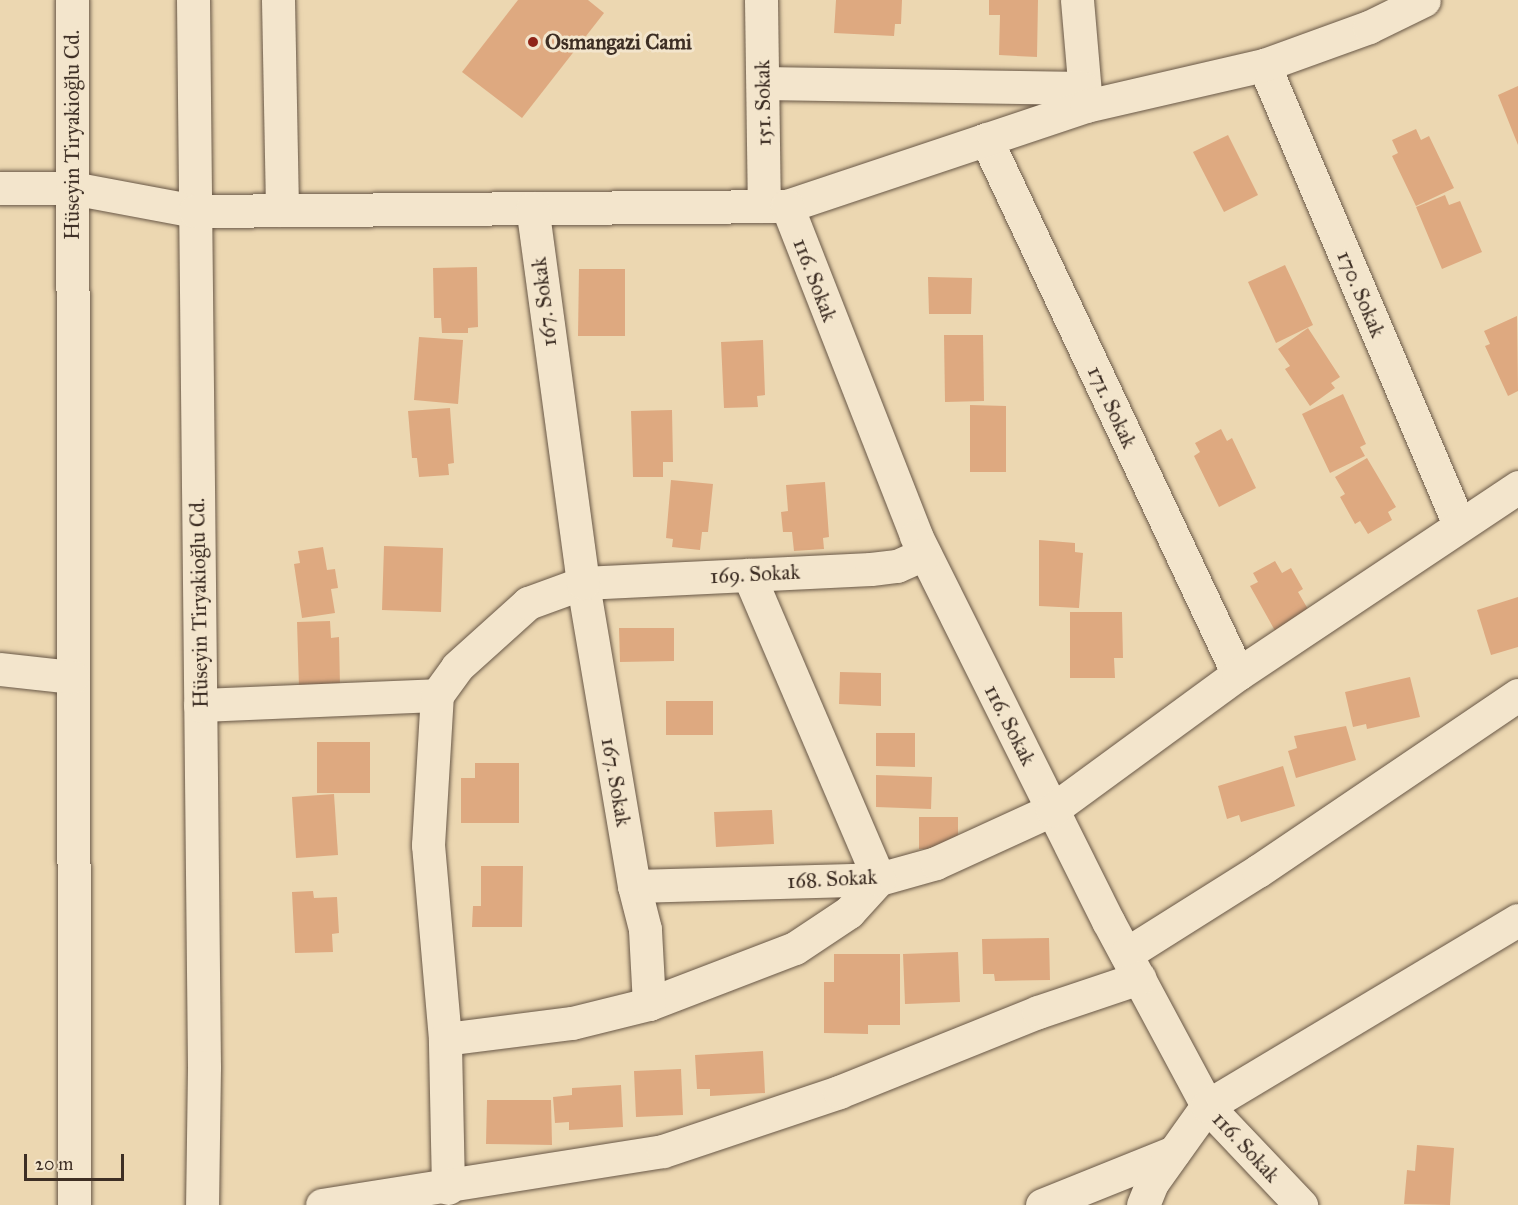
<!DOCTYPE html>
<html>
<head>
<meta charset="utf-8">
<style>
	body { margin:0 }
	#map { position:relative; width:1518px; height:1205px; overflow:hidden; background:#ecd7b1; font-family:"IM FELL Great Primer",serif }
	div>[style] { position:absolute }
	.building>* { inset:0; background:#dea980 }
	.roads { filter:drop-shadow(0 0 2px #695847) drop-shadow(0 0 2px #695847) }
	.minor>* { height:33px; margin:-16.5px; padding:0 16.5px; transform-origin:16.5px; border-radius:16.5px; background:#f3e5cc }
	.dots>* { width:16px; height:16px; translate:-50% -50%; box-sizing:border-box; border:3px solid #f3e5cc; border-radius:50% }
	span { translate:-50% -50%; white-space:nowrap; text-align:center; line-height:1.15; -webkit-text-stroke:6px #f3e5cc; paint-order:stroke }
	.poi-label { font-size:21px; color:#3d2e24; font-weight:700 }
	.left { translate:0 -50%; text-align:left }
	.street-label { font-size:21px; color:#3d2e24 }
	.scale { position:absolute; left:24px; top:1154px; width:100px; height:27px; box-sizing:border-box; border:3px solid #3d2e24; border-top:0; padding-left:8px; font-size:18px; line-height:21px; white-space:nowrap; color:#3d2e24; -webkit-text-stroke:4px #f3e5cc; paint-order:stroke }
</style>
</head>
<body>
<div id="map">
	<div class="building">
		<i style="clip-path:polygon(518px 0,588px 0,604px 13px,522px 118px,462px 72px)"></i>
		<i style="clip-path:polygon(836px 0,902px 0,901px 24px,895px 24px,894px 36px,834px 33px)"></i>
		<i style="clip-path:polygon(989px 0,1038px 0,1037px 57px,999px 55px,1000px 15px,989px 15px)"></i>
		<i style="clip-path:polygon(1518px 86px,1518px 145px,1498px 95px)"></i>
		<i style="clip-path:polygon(1416px 129px,1421px 140px,1429px 136px,1454px 188px,1416px 206px,1392px 156px,1398px 153px,1392px 140px)"></i>
		<i style="clip-path:polygon(1228px 135px,1258px 195px,1224px 212px,1193px 152px)"></i>
		<i style="clip-path:polygon(1445px 195px,1449px 205px,1460px 201px,1482px 252px,1442px 269px,1416px 207px)"></i>
		<i style="clip-path:polygon(1285px 265px,1313px 325px,1276px 343px,1248px 282px)"></i>
		<i style="clip-path:polygon(477px 267px,478px 327px,468px 328px,468px 333px,442px 333px,441px 318px,434px 318px,433px 268px)"></i>
		<i style="clip-path:polygon(579px 269px,625px 269px,625px 336px,578px 336px)"></i>
		<i style="clip-path:polygon(928px 277px,972px 278px,971px 314px,929px 314px)"></i>
		<i style="clip-path:polygon(1517px 316px,1518px 391px,1508px 396px,1485px 346px,1490px 344px,1484px 331px)"></i>
		<i style="clip-path:polygon(1308px 328px,1340px 377px,1331px 383px,1335px 388px,1310px 406px,1285px 369px,1290px 366px,1278px 349px)"></i>
		<i style="clip-path:polygon(944px 335px,983px 335px,984px 401px,945px 402px)"></i>
		<i style="clip-path:polygon(419px 337px,463px 340px,458px 404px,414px 400px)"></i>
		<i style="clip-path:polygon(763px 340px,765px 395px,757px 396px,758px 407px,724px 408px,721px 342px)"></i>
		<i style="clip-path:polygon(1343px 394px,1366px 444px,1360px 447px,1365px 456px,1330px 473px,1302px 414px)"></i>
		<i style="clip-path:polygon(970px 405px,1006px 406px,1006px 472px,970px 472px)"></i>
		<i style="clip-path:polygon(450px 408px,454px 463px,448px 464px,449px 475px,419px 477px,417px 458px,412px 458px,408px 411px)"></i>
		<i style="clip-path:polygon(672px 410px,673px 462px,663px 462px,663px 477px,633px 477px,631px 411px)"></i>
		<i style="clip-path:polygon(1221px 429px,1227px 441px,1232px 438px,1256px 488px,1219px 507px,1194px 456px,1200px 452px,1195px 443px)"></i>
		<i style="clip-path:polygon(1367px 458px,1396px 507px,1388px 512px,1392px 520px,1368px 534px,1360px 521px,1355px 524px,1340px 497px,1345px 494px,1335px 477px)"></i>
		<i style="clip-path:polygon(671px 480px,713px 484px,708px 532px,702px 532px,700px 550px,672px 547px,673px 539px,666px 538px)"></i>
		<i style="clip-path:polygon(825px 482px,829px 537px,823px 538px,824px 549px,794px 551px,792px 532px,783px 532px,781px 512px,788px 511px,786px 485px)"></i>
		<i style="clip-path:polygon(1039px 540px,1075px 543px,1075px 552px,1083px 553px,1079px 608px,1039px 606px)"></i>
		<i style="clip-path:polygon(384px 546px,443px 548px,441px 612px,382px 610px)"></i>
		<i style="clip-path:polygon(323px 547px,327px 570px,335px 569px,338px 588px,331px 589px,335px 613px,302px 618px,294px 564px,300px 563px,298px 551px)"></i>
		<i style="clip-path:polygon(1275px 561px,1282px 573px,1291px 568px,1303px 589px,1298px 592px,1312px 616px,1278px 636px,1250px 586px,1258px 582px,1253px 573px)"></i>
		<i style="clip-path:polygon(1518px 597px,1518px 647px,1491px 655px,1477px 610px)"></i>
		<i style="clip-path:polygon(1070px 612px,1122px 612px,1123px 658px,1114px 658px,1115px 678px,1070px 678px)"></i>
		<i style="clip-path:polygon(330px 621px,331px 638px,339px 637px,340px 686px,299px 687px,297px 622px)"></i>
		<i style="clip-path:polygon(619px 628px,674px 628px,674px 661px,620px 662px)"></i>
		<i style="clip-path:polygon(840px 672px,881px 673px,881px 706px,839px 704px)"></i>
		<i style="clip-path:polygon(1410px 677px,1420px 717px,1367px 729px,1366px 724px,1353px 727px,1345px 692px)"></i>
		<i style="clip-path:polygon(666px 701px,713px 701px,713px 735px,666px 735px)"></i>
		<i style="clip-path:polygon(1346px 726px,1356px 760px,1296px 778px,1288px 751px,1297px 748px,1294px 736px)"></i>
		<i style="clip-path:polygon(876px 733px,915px 733px,915px 767px,876px 766px)"></i>
		<i style="clip-path:polygon(317px 742px,370px 742px,370px 793px,317px 793px)"></i>
		<i style="clip-path:polygon(475px 763px,519px 763px,519px 823px,461px 823px,461px 778px,475px 778px)"></i>
		<i style="clip-path:polygon(1283px 766px,1295px 806px,1241px 822px,1239px 815px,1227px 819px,1218px 786px)"></i>
		<i style="clip-path:polygon(876px 775px,932px 777px,931px 809px,876px 807px)"></i>
		<i style="clip-path:polygon(334px 794px,338px 855px,296px 858px,292px 797px)"></i>
		<i style="clip-path:polygon(772px 810px,774px 844px,716px 847px,714px 812px)"></i>
		<i style="clip-path:polygon(919px 817px,958px 817px,958px 849px,919px 849px)"></i>
		<i style="clip-path:polygon(481px 866px,523px 866px,522px 927px,472px 927px,473px 906px,481px 906px)"></i>
		<i style="clip-path:polygon(313px 891px,314px 898px,337px 897px,339px 933px,332px 934px,333px 952px,295px 953px,292px 892px)"></i>
		<i style="clip-path:polygon(1049px 938px,1050px 980px,995px 981px,994px 974px,983px 974px,982px 939px)"></i>
		<i style="clip-path:polygon(958px 952px,960px 1002px,905px 1004px,903px 954px)"></i>
		<i style="clip-path:polygon(834px 954px,900px 954px,900px 1025px,868px 1025px,868px 1034px,824px 1033px,824px 982px,834px 982px)"></i>
		<i style="clip-path:polygon(763px 1051px,765px 1093px,710px 1096px,710px 1089px,697px 1089px,695px 1055px)"></i>
		<i style="clip-path:polygon(681px 1069px,683px 1115px,636px 1117px,634px 1071px)"></i>
		<i style="clip-path:polygon(621px 1085px,623px 1127px,569px 1130px,569px 1122px,555px 1123px,553px 1097px,572px 1095px,572px 1088px)"></i>
		<i style="clip-path:polygon(487px 1100px,551px 1100px,552px 1145px,486px 1144px)"></i>
		<i style="clip-path:polygon(1417px 1145px,1454px 1148px,1450px 1205px,1404px 1204px,1407px 1170px,1415px 1171px)"></i>
	</div>
	<div class="roads">
		<div class="minor">
			<i style="left:72px;top:0;width:1205px;rotate:89.9deg"></i>
			<i style="left:193px;top:0;width:1067px;rotate:89.41deg"></i>
			<i style="left:204px;top:1067px;width:138px;rotate:90.8deg"></i>
			<i style="left:278px;top:0;width:210px;rotate:88.9deg"></i>
			<i style="left:761px;top:0;width:206px;rotate:89.2deg"></i>
			<i style="left:1077px;top:0;width:106px;rotate:85.1deg"></i>
			<i style="left:1264px;top:65px;width:497px;rotate:67deg"></i>
			<i style="left:763px;top:83px;width:321px;rotate:0.9deg"></i>
			<i style="left:986px;top:139px;width:591px;rotate:64.78deg"></i>
			<i style="left:0;top:188px;width:72px"></i>
			<i style="left:72px;top:188px;width:125px;rotate:10.6deg"></i>
			<i style="left:195px;top:211px;width:592px;rotate:-0.48deg"></i>
			<i style="left:787px;top:206px;width:315px;rotate:-18.5deg"></i>
			<i style="left:1086px;top:106px;width:183px;rotate:-13deg"></i>
			<i style="left:1264px;top:65px;width:112px;rotate:-19.9deg"></i>
			<i style="left:1369px;top:27px;width:61px;rotate:-26.1deg"></i>
			<i style="left:787px;top:206px;width:354px;rotate:68.6deg"></i>
			<i style="left:916px;top:536px;width:430px;rotate:63.5deg"></i>
			<i style="left:1108px;top:921px;width:210px;rotate:61.8deg"></i>
			<i style="left:1207px;top:1106px;width:137px;rotate:46.5deg"></i>
			<i style="left:0;top:669px;width:73px;rotate:6.3deg"></i>
			<i style="left:200px;top:705px;width:237px;rotate:-2.4deg"></i>
			<i style="left:634px;top:886px;width:245px;rotate:-1.6deg"></i>
			<i style="left:879px;top:879px;width:59px;rotate:-15.7deg"></i>
			<i style="left:936px;top:863px;width:128px;rotate:-24.6deg"></i>
			<i style="left:1052px;top:810px;width:230px;rotate:-36.2deg"></i>
			<i style="left:1238px;top:674px;width:337px;rotate:-33.7deg"></i>
			<i style="left:1126px;top:954px;width:156px;rotate:-32.2deg"></i>
			<i style="left:1258px;top:871px;width:314px;rotate:-34.1deg"></i>
			<i style="left:649px;top:1004px;width:156px;rotate:-21deg"></i>
			<i style="left:795px;top:948px;width:65px;rotate:-33.7deg"></i>
			<i style="left:849px;top:912px;width:45px;rotate:-47.7deg"></i>
			<i style="left:879px;top:879px;width:331px;rotate:-113.2deg"></i>
			<i style="left:445px;top:1039px;width:195px;rotate:-95deg"></i>
			<i style="left:428px;top:845px;width:150px;rotate:-86.6deg"></i>
			<i style="left:437px;top:695px;width:34px;rotate:-54deg"></i>
			<i style="left:457px;top:667px;width:96px;rotate:-42deg"></i>
			<i style="left:528px;top:603px;width:59px;rotate:-20deg"></i>
			<i style="left:583px;top:583px;width:288px;rotate:-2.8deg"></i>
			<i style="left:871px;top:569px;width:26px;rotate:-7deg"></i>
			<i style="left:897px;top:566px;width:30px;rotate:-24deg"></i>
			<i style="left:448px;top:1188px;width:149px;rotate:-91.2deg"></i>
			<i style="left:445px;top:1039px;width:128px;rotate:-7.2deg"></i>
			<i style="left:572px;top:1023px;width:79px;rotate:-13.9deg"></i>
			<i style="left:649px;top:1004px;width:75px;rotate:-93.1deg"></i>
			<i style="left:645px;top:929px;width:44px;rotate:-104.3deg"></i>
			<i style="left:634px;top:886px;width:307px;rotate:-99.6deg"></i>
			<i style="left:583px;top:583px;width:378px;rotate:-97.7deg"></i>
			<i style="left:322px;top:1205px;width:345px;rotate:-9deg"></i>
			<i style="left:663px;top:1151px;width:186px;rotate:-18.5deg"></i>
			<i style="left:839px;top:1092px;width:214px;rotate:-21.9deg"></i>
			<i style="left:1038px;top:1012px;width:107px;rotate:-18.6deg"></i>
			<i style="left:1042px;top:1205px;width:142px;rotate:-21.9deg"></i>
			<i style="left:1143px;top:1205px;width:24px;rotate:-68deg"></i>
			<i style="left:1152px;top:1183px;width:95px;rotate:-54.5deg"></i>
			<i style="left:1207px;top:1106px;width:362px;rotate:-30.9deg"></i>
		</div>
	</div>
	<div class="dots">
		<i style="left:533px;top:42px;background:#8f2418"></i>
	</div>
	<div class="poi-label">
		<span class="left" style="left:545px;top:42px">Osmangazi Cami</span>
	</div>
	<div class="street-label">
		<span style="left:763px;top:103px;rotate:-91deg">151. Sokak</span>
		<span style="left:72px;top:135px;rotate:-90deg">Hüseyin Tiryakioğlu Cd.</span>
		<span style="left:815px;top:280px;rotate:69deg">116. Sokak</span>
		<span style="left:1361px;top:294px;rotate:67deg">170. Sokak</span>
		<span style="left:544px;top:302px;rotate:-97deg">167. Sokak</span>
		<span style="left:1112px;top:407px;rotate:65deg">171. Sokak</span>
		<span style="left:755px;top:574px;rotate:-3deg">169. Sokak</span>
		<span style="left:199px;top:603px;rotate:-91deg">Hüseyin Tiryakioğlu Cd.</span>
		<span style="left:1010px;top:725px;rotate:63deg">116. Sokak</span>
		<span style="left:616px;top:782px;rotate:80deg">167. Sokak</span>
		<span style="left:832px;top:879px;rotate:-3deg">168. Sokak</span>
		<span style="left:1246px;top:1147px;rotate:47deg">116. Sokak</span>
	</div>
	<div class="scale">20 m</div>
</div>
</body>
</html>
